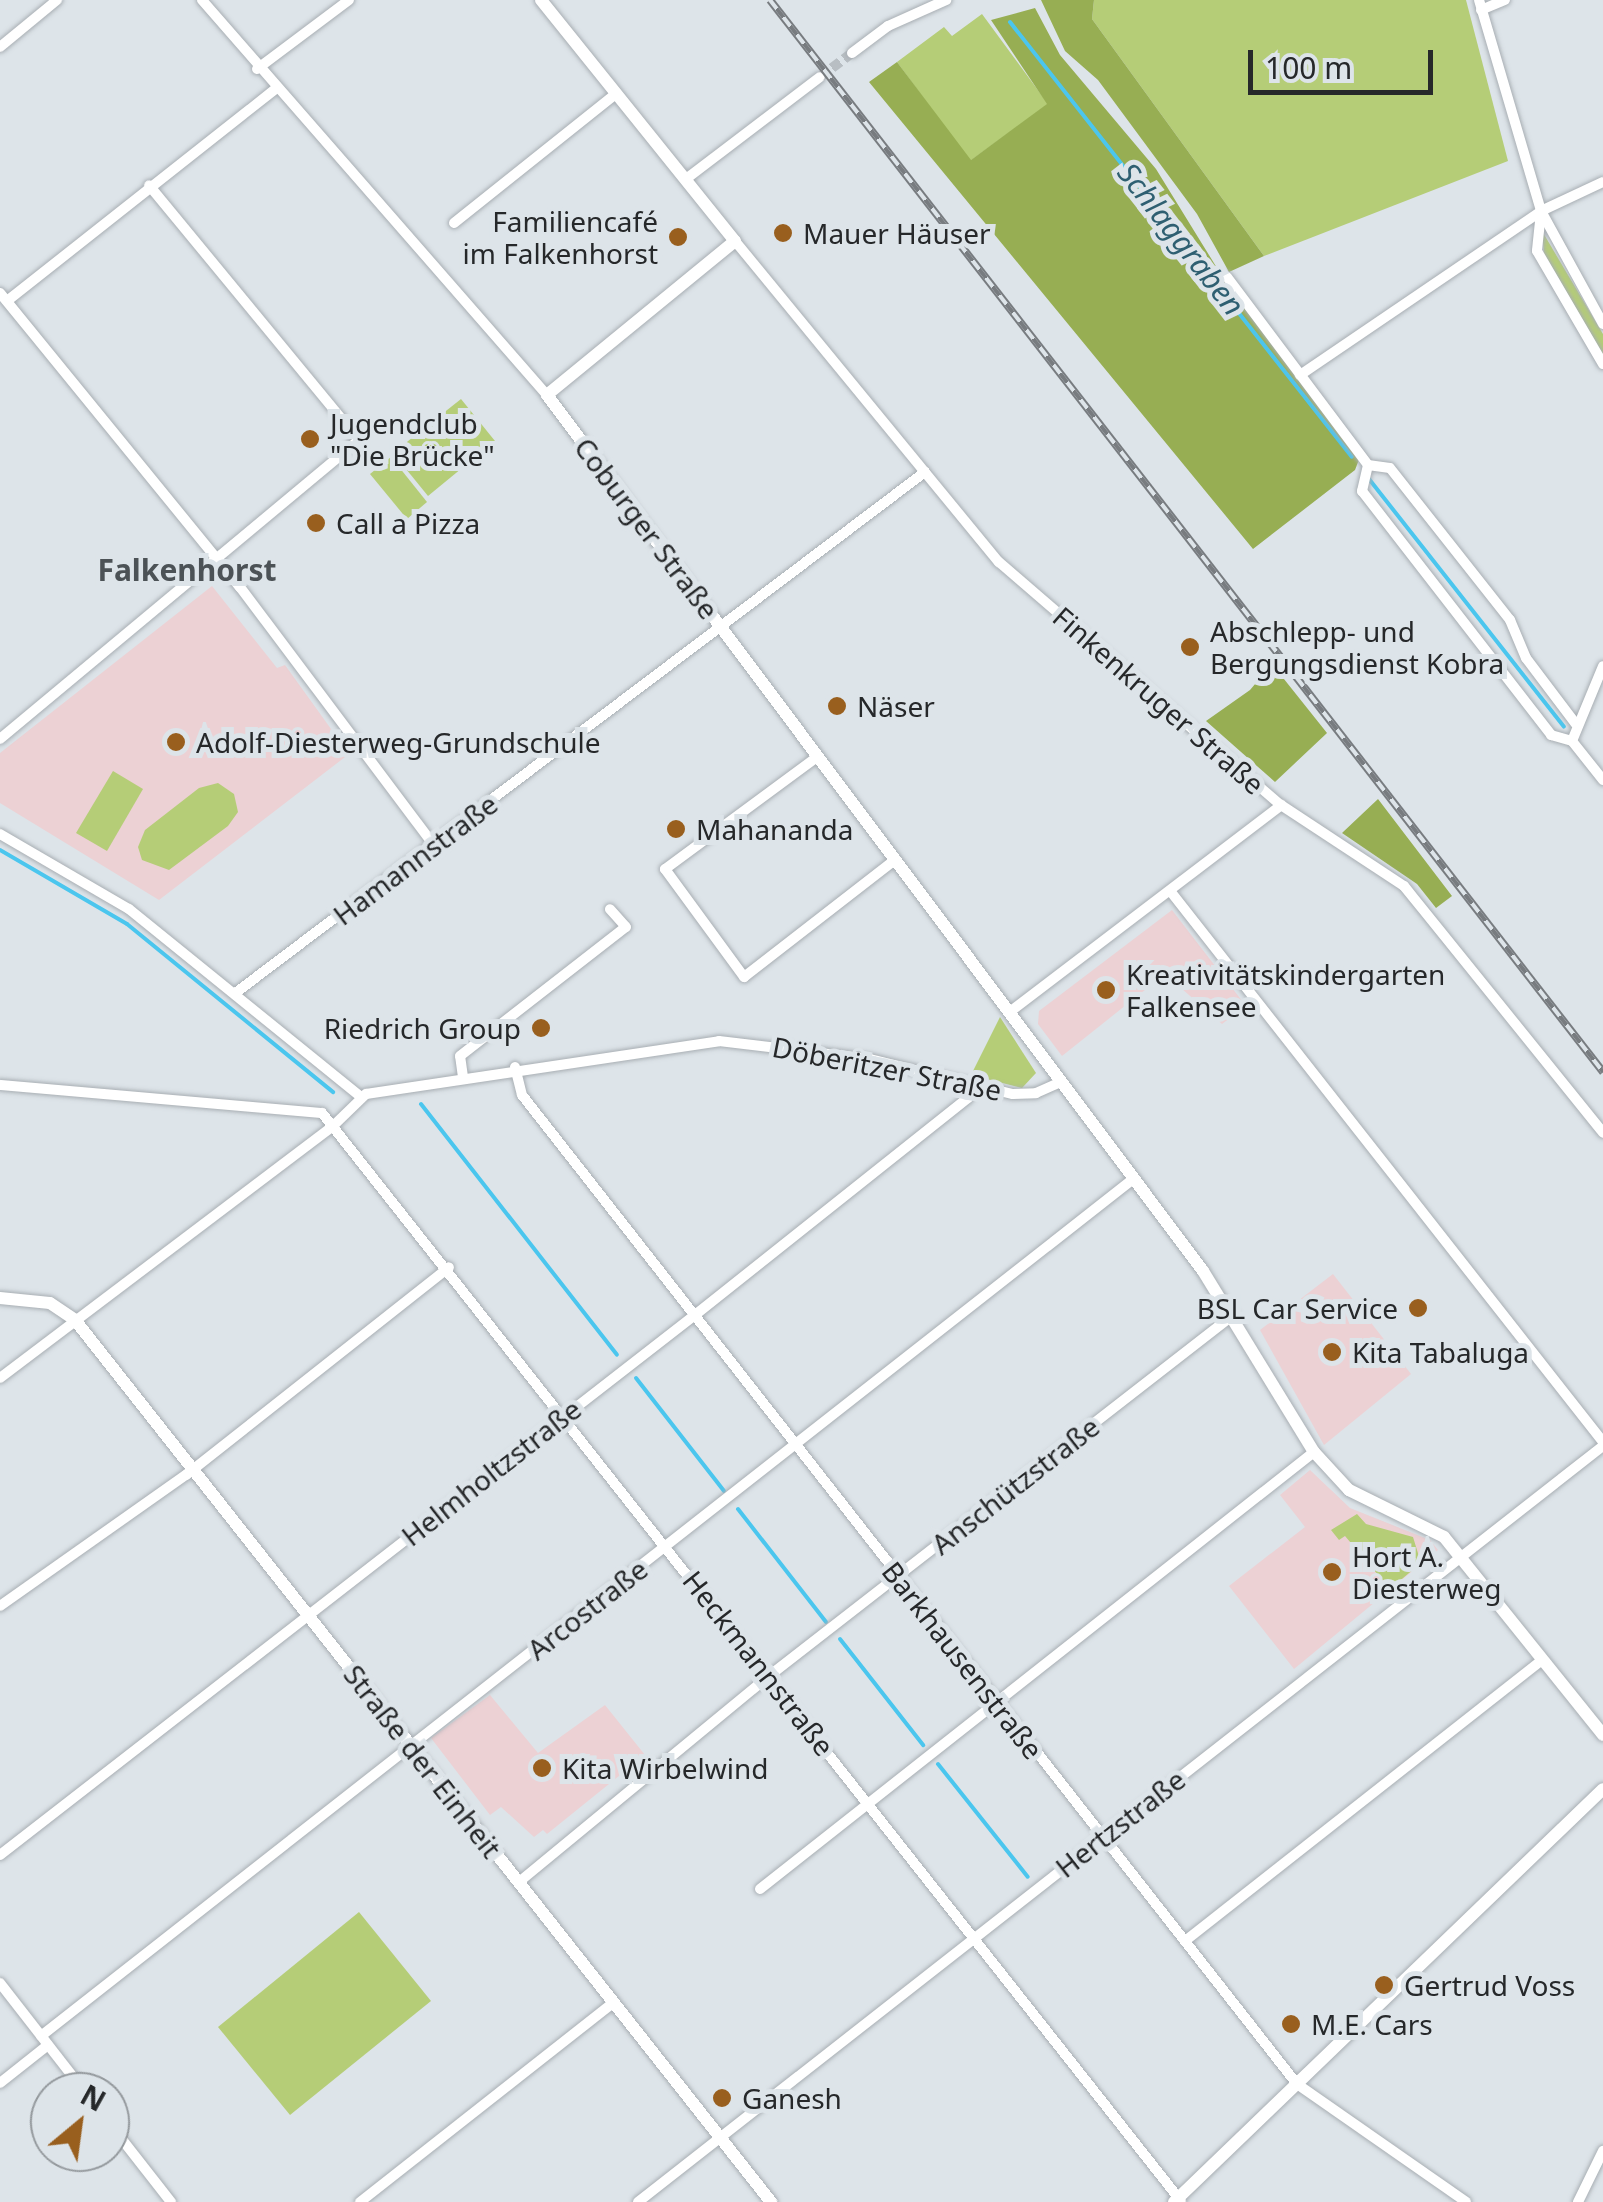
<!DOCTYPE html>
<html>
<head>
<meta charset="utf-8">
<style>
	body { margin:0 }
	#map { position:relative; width:1603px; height:2202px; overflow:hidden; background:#dde4e9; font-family:"Noto Sans",sans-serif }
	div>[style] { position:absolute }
	.education>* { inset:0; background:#ecd1d4 }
	.green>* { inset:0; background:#b5cd77 }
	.forest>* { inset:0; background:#97ae53 }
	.stream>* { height:4px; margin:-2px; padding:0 2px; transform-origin:2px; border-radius:2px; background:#4bc6ee }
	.minor-tunnel>* { height:10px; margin-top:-5px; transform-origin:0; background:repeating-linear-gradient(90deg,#b8bec3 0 10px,transparent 0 15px) }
	.roads { filter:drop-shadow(0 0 2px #a8aeb3) drop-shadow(0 0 2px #a8aeb3) }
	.minor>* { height:10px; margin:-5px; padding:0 5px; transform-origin:5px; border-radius:5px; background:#fff }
	.tertiary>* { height:12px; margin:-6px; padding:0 6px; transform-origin:6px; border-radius:6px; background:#fff }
	.rail>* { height:8px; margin-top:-4px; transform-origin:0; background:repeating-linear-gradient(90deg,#dde4e9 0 11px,#787c80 0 22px); box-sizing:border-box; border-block:2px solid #787c80 }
	.dots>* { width:28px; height:28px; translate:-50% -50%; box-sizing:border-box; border:5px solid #dde4e9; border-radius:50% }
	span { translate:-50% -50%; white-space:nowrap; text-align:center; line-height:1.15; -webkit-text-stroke:10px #dde4e9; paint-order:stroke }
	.poi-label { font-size:28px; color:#26282a }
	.right { translate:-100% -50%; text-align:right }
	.left { translate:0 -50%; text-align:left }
	.street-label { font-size:28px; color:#26282a }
	.water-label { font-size:30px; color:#2e5f71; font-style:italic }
	.neighbourhood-label { font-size:30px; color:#4c5256; font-weight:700 }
	.north { position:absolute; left:30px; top:2072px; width:100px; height:100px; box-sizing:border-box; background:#dde4e9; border:2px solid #94999d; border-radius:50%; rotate:29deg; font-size:28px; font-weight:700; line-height:40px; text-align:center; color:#26282a }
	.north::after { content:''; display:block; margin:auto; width:35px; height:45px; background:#995f1e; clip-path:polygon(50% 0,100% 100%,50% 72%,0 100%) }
	.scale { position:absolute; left:1248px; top:50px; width:185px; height:45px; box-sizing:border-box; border:5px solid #26282a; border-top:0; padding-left:12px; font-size:30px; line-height:35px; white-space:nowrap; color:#26282a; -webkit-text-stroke:8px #dde4e9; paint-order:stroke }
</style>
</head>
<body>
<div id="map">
	<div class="education">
		<i style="clip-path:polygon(212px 586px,277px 668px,285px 665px,349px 754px,159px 900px,0 803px,0 753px)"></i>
		<i style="clip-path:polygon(1172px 910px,1246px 1006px,1222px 1024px,1165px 974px,1062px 1056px,1038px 1024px,1039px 1011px)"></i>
		<i style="clip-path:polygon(1333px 1274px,1411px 1374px,1324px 1445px,1260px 1330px)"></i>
		<i style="clip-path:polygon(1310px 1470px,1350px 1508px,1430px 1540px,1438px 1550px,1294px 1669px,1229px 1586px,1305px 1527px,1280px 1495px)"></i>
		<i style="clip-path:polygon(490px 1695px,538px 1753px,605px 1705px,645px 1755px,547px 1834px,543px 1830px,534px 1837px,501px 1807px,490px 1815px,431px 1738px)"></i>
	</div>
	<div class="green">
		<i style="clip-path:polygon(1094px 0,1466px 0,1508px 161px,1264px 256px,1092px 19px)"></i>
		<i style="clip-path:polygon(982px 14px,1048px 104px,970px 161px,897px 62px,944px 27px,952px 36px)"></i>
		<i style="clip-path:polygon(1542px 231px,1603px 334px,1603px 355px,1544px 253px)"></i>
		<i style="clip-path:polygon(461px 399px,495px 441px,428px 496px,393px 453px)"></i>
		<i style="clip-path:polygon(391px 457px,427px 502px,407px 519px,370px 474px)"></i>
		<i style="clip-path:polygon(113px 771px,143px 789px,107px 851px,76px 833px)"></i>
		<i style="clip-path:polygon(218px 783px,234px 794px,238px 812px,228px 826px,169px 870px,142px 860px,138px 847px,145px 830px,199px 788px)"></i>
		<i style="clip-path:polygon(1000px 1017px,1036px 1073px,1022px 1088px,971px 1075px)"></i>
		<i style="clip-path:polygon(1357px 1514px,1366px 1524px,1413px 1537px,1421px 1563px,1390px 1589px,1345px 1536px,1339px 1540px,1331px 1530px)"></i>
		<i style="clip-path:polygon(359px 1912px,431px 2001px,290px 2115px,218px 2027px)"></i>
	</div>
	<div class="forest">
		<i style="clip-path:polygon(1041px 0,1094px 0,1092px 19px,1264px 256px,1229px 272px,1197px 214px,1098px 80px,1065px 51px)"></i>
		<i style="clip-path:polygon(1035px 8px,1060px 55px,1156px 169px,1225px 281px,1360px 457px,1355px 470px,1253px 549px,869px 82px,897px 62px,971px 160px,1047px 104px,991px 20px)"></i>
		<i style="clip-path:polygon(1272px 664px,1327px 733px,1275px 782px,1206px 721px,1250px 690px)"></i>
		<i style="clip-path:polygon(1378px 799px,1452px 896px,1436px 908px,1417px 884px,1342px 833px)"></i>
	</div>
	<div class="stream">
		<i style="left:1010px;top:22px;width:553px;rotate:51.83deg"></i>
		<i style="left:1369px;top:479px;width:315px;rotate:51.8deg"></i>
		<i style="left:0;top:850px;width:147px;rotate:30.2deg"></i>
		<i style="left:127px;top:924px;width:266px;rotate:39.2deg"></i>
		<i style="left:421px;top:1104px;width:318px;rotate:52deg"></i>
		<i style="left:636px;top:1378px;width:143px;rotate:52.1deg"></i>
		<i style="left:738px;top:1509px;width:143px;rotate:52.1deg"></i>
		<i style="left:840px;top:1639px;width:135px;rotate:51.9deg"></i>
		<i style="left:938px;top:1764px;width:144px;rotate:51.5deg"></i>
	</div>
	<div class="minor-tunnel">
		<i style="left:820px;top:77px;width:40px;rotate:-37deg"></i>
	</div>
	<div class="roads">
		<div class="minor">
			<i style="left:202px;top:0;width:524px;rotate:48.87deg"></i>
			<i style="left:1479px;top:0;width:220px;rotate:73.6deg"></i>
			<i style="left:1541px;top:211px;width:129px;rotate:61.2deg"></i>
			<i style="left:1481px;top:10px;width:26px;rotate:-23deg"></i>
			<i style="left:0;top:47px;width:74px;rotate:-39.5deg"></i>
			<i style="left:852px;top:53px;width:45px;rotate:-36.9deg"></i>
			<i style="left:888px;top:26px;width:64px;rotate:-24.1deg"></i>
			<i style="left:257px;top:69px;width:115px;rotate:-36.9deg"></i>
			<i style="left:686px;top:179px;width:168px;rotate:-37.3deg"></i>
			<i style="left:1541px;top:212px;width:39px;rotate:96deg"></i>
			<i style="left:1537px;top:251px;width:131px;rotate:59.7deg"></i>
			<i style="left:454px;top:223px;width:208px;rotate:-38.6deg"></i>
			<i style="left:735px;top:241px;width:416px;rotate:50.6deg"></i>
			<i style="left:999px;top:562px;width:372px;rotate:40.8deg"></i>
			<i style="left:1281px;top:805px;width:147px;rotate:33.4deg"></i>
			<i style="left:1404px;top:886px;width:317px;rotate:51.1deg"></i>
			<i style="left:1227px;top:277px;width:235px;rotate:53.1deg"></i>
			<i style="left:0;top:293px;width:380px;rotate:50.8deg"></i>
			<i style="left:240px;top:587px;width:323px;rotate:53.1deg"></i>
			<i style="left:7px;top:301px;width:342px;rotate:-38.3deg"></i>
			<i style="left:1300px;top:375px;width:292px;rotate:-34.2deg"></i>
			<i style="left:1541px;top:211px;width:68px;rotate:-25.1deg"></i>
			<i style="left:1368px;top:465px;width:27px;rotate:103deg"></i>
			<i style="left:1362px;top:491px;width:309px;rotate:52.2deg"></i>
			<i style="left:1551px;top:735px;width:22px;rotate:16deg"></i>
			<i style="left:1572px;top:741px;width:50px;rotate:51.5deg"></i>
			<i style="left:1368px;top:465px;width:22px;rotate:8deg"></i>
			<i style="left:1390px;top:468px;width:194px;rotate:51.7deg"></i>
			<i style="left:1510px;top:620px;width:41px;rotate:67.2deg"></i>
			<i style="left:1526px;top:658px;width:83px;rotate:52.9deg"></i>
			<i style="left:0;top:739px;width:467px;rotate:-39.8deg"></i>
			<i style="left:359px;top:440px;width:330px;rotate:-129.5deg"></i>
			<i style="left:1572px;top:741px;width:81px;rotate:-67.5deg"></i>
			<i style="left:817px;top:757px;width:189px;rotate:143.6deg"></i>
			<i style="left:665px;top:869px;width:134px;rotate:53.8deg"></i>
			<i style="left:744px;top:977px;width:192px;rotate:-37.8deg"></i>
			<i style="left:0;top:834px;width:149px;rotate:30.2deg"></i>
			<i style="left:129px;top:909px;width:297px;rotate:39deg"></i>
			<i style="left:1171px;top:892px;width:699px;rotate:51.85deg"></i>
			<i style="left:238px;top:991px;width:861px;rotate:-37.07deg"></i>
			<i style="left:1011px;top:1011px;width:340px;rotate:-37.3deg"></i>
			<i style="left:515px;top:1067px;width:29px;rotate:76deg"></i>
			<i style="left:522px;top:1095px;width:1256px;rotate:51.92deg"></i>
			<i style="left:1297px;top:2084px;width:206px;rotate:34.9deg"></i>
			<i style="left:463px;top:1077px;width:21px;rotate:-98deg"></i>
			<i style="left:460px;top:1056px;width:210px;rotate:-37.9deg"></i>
			<i style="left:626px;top:927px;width:24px;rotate:-132deg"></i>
			<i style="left:0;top:1085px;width:323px;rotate:5deg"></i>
			<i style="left:322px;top:1113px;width:1386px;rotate:51.71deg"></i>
			<i style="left:0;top:1378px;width:418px;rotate:-37.1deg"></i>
			<i style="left:333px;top:1126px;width:46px;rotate:-44.1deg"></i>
			<i style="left:366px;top:1094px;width:357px;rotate:-8.5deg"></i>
			<i style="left:719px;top:1041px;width:152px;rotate:6.8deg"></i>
			<i style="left:870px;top:1059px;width:147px;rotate:13.8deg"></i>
			<i style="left:1013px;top:1094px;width:23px;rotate:-2deg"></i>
			<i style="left:1036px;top:1093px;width:24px;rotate:-24deg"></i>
			<i style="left:0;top:1606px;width:228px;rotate:-35.2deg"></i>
			<i style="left:186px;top:1475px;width:335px;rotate:-38.3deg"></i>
			<i style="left:0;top:1855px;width:880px;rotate:-37.85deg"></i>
			<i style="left:695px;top:1315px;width:349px;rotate:-38.5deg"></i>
			<i style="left:968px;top:1098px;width:16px;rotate:-68deg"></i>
			<i style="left:519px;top:1882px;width:324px;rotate:-39.5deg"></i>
			<i style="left:769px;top:1676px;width:588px;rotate:-37.88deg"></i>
			<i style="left:760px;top:1889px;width:706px;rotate:-38.27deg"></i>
			<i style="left:1185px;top:1941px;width:454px;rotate:-38.2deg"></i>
			<i style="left:0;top:1983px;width:138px;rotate:52.1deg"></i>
			<i style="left:41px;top:2036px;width:1387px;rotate:-38.12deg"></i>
			<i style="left:0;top:2083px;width:61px;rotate:-38.4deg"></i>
			<i style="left:110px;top:2124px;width:99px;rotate:52deg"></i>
			<i style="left:360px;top:2202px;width:322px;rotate:-38.2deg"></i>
			<i style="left:638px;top:2202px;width:1226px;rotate:-38.08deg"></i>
			<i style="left:1578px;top:2202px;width:57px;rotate:-63.9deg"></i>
		</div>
		<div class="tertiary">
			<i style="left:541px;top:0;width:309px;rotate:51.2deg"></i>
			<i style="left:735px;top:241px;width:243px;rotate:140.7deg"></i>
			<i style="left:547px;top:395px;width:1094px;rotate:53.17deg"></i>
			<i style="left:1203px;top:1271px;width:212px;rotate:58.5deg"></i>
			<i style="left:1314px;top:1452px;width:52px;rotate:47.4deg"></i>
			<i style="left:1349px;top:1490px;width:106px;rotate:26.3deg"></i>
			<i style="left:1444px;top:1537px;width:254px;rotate:51.2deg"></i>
			<i style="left:0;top:1298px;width:50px;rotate:5.7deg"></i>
			<i style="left:50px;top:1303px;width:30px;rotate:34deg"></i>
			<i style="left:75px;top:1320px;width:1124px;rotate:51.72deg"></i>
			<i style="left:1174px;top:2202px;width:595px;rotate:-43.91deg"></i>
		</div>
	</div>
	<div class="rail">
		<i style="left:770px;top:0;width:1358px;rotate:52.15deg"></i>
	</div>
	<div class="dots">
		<i style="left:783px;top:233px;background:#995f1e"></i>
		<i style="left:678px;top:237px;background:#995f1e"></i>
		<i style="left:310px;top:439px;background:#995f1e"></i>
		<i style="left:316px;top:523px;background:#995f1e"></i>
		<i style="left:1190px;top:647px;background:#995f1e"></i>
		<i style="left:837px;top:706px;background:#995f1e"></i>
		<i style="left:176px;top:742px;background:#995f1e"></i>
		<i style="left:676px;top:829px;background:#995f1e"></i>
		<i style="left:1106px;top:990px;background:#995f1e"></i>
		<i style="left:541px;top:1028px;background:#995f1e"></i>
		<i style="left:1418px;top:1308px;background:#995f1e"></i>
		<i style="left:1332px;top:1352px;background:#995f1e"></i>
		<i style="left:1332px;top:1572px;background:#995f1e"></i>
		<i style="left:542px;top:1768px;background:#995f1e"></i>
		<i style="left:1384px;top:1985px;background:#995f1e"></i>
		<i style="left:1291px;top:2024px;background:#995f1e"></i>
		<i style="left:722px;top:2098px;background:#995f1e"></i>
	</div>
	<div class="poi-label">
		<span class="right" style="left:658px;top:237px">Familiencafé<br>im Falkenhorst</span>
		<span class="left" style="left:803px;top:233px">Mauer Häuser</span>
		<span class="left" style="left:330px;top:439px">Jugendclub<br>"Die Brücke"</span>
		<span class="left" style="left:336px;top:523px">Call a Pizza</span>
		<span class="left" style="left:1210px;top:647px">Abschlepp- und<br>Bergungsdienst Kobra</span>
		<span class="left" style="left:857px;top:706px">Näser</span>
		<span class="left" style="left:196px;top:742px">Adolf-Diesterweg-Grundschule</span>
		<span class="left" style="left:696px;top:829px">Mahananda</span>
		<span class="left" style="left:1126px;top:990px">Kreativitätskindergarten<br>Falkensee</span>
		<span class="right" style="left:521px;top:1028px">Riedrich Group</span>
		<span class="right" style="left:1398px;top:1308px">BSL Car Service</span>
		<span class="left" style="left:1352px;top:1352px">Kita Tabaluga</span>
		<span class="left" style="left:1352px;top:1572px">Hort A.<br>Diesterweg</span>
		<span class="left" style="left:562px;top:1768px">Kita Wirbelwind</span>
		<span class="left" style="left:1404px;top:1985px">Gertrud Voss</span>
		<span class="left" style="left:1311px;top:2024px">M.E. Cars</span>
		<span class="left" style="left:742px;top:2098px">Ganesh</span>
	</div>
	<div class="street-label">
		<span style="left:647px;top:528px;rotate:53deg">Coburger Straße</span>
		<span style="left:1159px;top:700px;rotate:41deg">Finkenkruger Straße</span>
		<span style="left:415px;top:859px;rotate:-37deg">Hamannstraße</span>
		<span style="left:887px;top:1068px;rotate:11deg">Döberitzer Straße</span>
		<span style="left:491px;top:1472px;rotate:-38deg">Helmholtzstraße</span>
		<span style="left:1015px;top:1485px;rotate:-38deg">Anschützstraße</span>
		<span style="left:587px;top:1609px;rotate:-38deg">Arcostraße</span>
		<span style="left:963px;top:1660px;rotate:52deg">Barkhausenstraße</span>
		<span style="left:759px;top:1663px;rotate:52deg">Heckmannstraße</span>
		<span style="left:423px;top:1761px;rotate:52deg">Straße der Einheit</span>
		<span style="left:1120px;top:1823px;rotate:-38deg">Hertzstraße</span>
	</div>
	<div class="water-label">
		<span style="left:1181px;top:239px;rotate:52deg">Schlaggraben</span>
	</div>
	<div class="neighbourhood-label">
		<span style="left:187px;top:570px">Falkenhorst</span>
	</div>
	<div class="north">N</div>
	<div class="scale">100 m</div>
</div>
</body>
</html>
